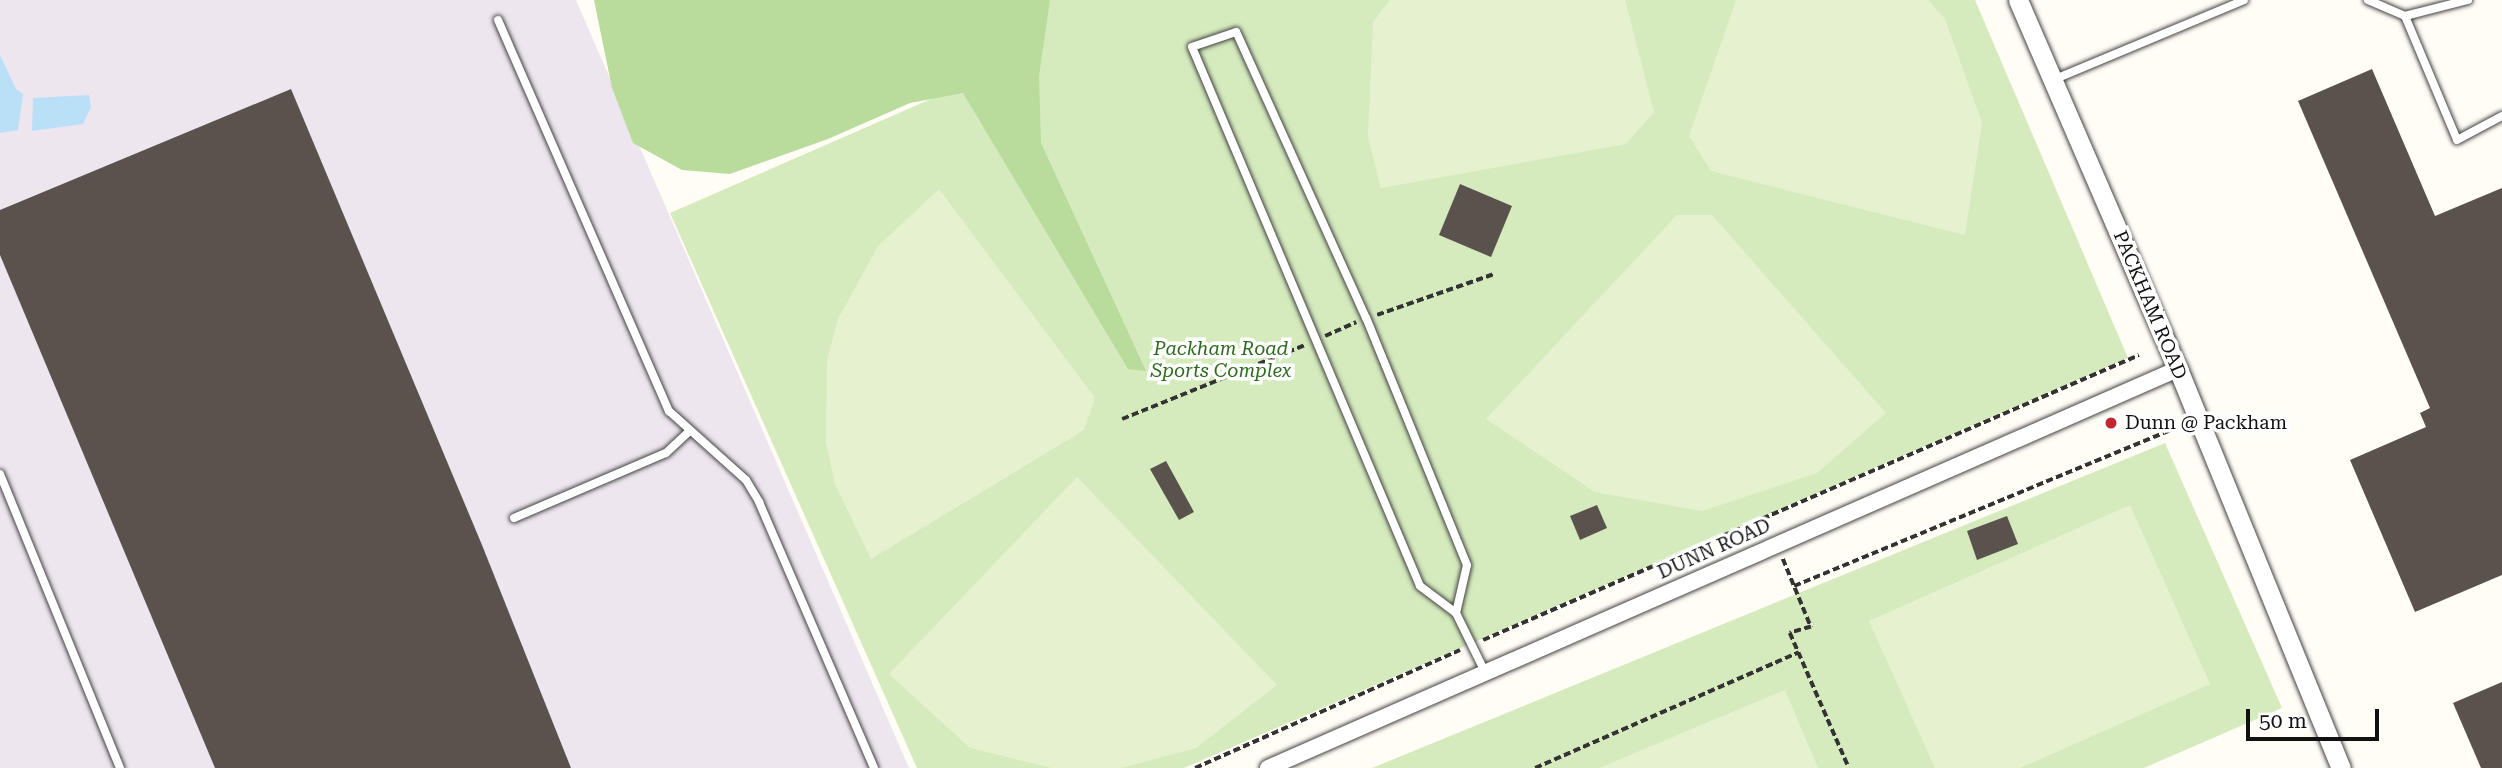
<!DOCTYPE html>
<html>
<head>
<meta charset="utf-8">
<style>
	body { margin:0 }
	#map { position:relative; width:2502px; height:768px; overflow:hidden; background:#fffdf5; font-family:"Roboto Serif",serif }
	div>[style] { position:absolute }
	.industrial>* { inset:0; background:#eee6ef }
	.green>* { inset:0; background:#d5ebbd }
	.forest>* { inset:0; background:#b9dc9c }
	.pitch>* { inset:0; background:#e6f2cf }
	.water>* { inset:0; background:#b9e0f7 }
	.building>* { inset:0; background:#5a524d }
	.path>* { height:3.5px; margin-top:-1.75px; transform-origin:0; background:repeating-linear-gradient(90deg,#333 0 7px,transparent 0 10.5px) }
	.roads { filter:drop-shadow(0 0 2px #444) drop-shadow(0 0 2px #444) }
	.service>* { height:8px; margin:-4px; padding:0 4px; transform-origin:4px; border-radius:4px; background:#fff }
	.minor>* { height:16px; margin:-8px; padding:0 8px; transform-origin:8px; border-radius:8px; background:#fff }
	.tertiary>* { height:19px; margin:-9.5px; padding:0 9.5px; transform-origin:9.5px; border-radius:9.5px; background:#fff }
	.dots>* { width:19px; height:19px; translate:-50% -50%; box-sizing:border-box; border:4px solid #fff; border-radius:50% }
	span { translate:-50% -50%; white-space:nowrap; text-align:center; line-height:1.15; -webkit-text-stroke:7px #fff; paint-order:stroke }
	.street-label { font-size:19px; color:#111 }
	.park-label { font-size:19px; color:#2f6b1f; font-style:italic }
	.poi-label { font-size:19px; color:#111 }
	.left { translate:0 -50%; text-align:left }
	.scale { position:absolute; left:2246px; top:709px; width:133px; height:32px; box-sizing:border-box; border:4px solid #111; border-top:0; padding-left:9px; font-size:21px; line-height:24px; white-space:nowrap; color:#111; -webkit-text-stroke:5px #fff; paint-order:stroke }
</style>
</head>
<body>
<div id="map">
	<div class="industrial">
		<i style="clip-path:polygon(0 0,576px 0,909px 768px,0 768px)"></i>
	</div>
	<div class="green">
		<i style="clip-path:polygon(1025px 0,1975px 0,2128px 358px,1184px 768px,917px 768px,670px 213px,1027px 57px)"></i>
		<i style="clip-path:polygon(2165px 443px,2282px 708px,2144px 768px,1372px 768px)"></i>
	</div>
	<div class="forest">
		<i style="clip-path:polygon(594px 0,1050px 0,1039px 76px,1041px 143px,1146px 371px,1128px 369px,963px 93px,910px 103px,828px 139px,730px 174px,682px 170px,633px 143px,612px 88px)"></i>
	</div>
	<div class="pitch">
		<i style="clip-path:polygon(1390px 0,1625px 0,1654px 112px,1626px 144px,1381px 188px,1368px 136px,1373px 22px)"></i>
		<i style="clip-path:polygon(1736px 0,1928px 0,1945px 19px,1982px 123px,1965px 235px,1711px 171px,1689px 136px)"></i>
		<i style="clip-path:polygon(939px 189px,1095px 398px,1084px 430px,871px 559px,835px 484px,826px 443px,827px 360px,838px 319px,878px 246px)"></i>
		<i style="clip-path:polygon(1677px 215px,1712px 215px,1886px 413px,1817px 473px,1702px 511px,1595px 492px,1486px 419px)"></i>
		<i style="clip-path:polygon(1077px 477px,1277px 685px,1196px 748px,1122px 768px,1052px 768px,970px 748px,889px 674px)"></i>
		<i style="clip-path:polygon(2130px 505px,2210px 684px,2020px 768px,1935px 768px,1869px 621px)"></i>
		<i style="clip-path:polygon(1785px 690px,1818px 768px,1599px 768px)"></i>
	</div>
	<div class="water">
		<i style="clip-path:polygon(0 55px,16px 89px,23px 94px,18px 130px,0 133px)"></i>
		<i style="clip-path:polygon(89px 95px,91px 107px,83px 124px,32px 131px,33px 98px)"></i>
	</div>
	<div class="building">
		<i style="clip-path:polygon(2372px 69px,2435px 216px,2502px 188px,2502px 575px,2415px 612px,2350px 460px,2426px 427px,2420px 413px,2430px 408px,2298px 101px)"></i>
		<i style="clip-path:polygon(291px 89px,482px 545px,571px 768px,215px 768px,0 255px,0 210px)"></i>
		<i style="clip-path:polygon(1460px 184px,1512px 206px,1491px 257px,1439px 235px)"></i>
		<i style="clip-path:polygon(1166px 461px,1194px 512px,1179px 520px,1150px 469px)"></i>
		<i style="clip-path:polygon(1597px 505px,1607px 528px,1580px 540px,1570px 516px)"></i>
		<i style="clip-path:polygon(2007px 516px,2018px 544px,1977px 560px,1967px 531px)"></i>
		<i style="clip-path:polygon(2502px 682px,2502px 768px,2481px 768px,2453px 703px)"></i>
	</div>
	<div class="path">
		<i style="left:1377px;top:315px;width:124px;rotate:-19.3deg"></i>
		<i style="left:1325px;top:336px;width:34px;rotate:-24deg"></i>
		<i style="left:1122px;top:419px;width:197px;rotate:-22deg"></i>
		<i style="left:1783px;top:559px;width:74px;rotate:67.6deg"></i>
		<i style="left:1811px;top:627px;width:22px;rotate:164deg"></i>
		<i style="left:1790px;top:633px;width:147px;rotate:66.4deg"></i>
		<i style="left:1794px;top:586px;width:421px;rotate:-22.5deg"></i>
		<i style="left:1483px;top:640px;width:715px;rotate:-23.48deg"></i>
		<i style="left:1195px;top:768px;width:290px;rotate:-24deg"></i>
		<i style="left:1535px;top:768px;width:288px;rotate:-23.7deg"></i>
	</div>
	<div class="roads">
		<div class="service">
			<i style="left:2368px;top:0;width:40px;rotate:23.4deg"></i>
			<i style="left:2405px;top:16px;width:65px;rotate:-14.3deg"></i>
			<i style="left:2405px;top:16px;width:134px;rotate:67.2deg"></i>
			<i style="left:2457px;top:140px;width:51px;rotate:-28.1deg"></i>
			<i style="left:498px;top:20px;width:427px;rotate:66.4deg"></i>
			<i style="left:669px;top:411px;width:103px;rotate:41.9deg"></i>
			<i style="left:746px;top:480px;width:26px;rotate:59deg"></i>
			<i style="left:759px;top:502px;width:290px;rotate:66.6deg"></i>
			<i style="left:2053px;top:80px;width:207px;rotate:-22.7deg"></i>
			<i style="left:0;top:474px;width:318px;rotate:67.8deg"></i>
			<i style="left:514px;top:518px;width:165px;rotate:-23.2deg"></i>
			<i style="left:666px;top:453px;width:33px;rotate:-43deg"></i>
			<i style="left:1456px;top:613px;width:49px;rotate:-77.1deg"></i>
			<i style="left:1467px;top:565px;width:267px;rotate:-112.2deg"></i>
			<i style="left:1366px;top:318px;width:314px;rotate:-114.4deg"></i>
			<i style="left:1236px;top:32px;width:46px;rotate:161.2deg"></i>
			<i style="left:1192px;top:47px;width:585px;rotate:67.07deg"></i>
			<i style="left:1420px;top:586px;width:45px;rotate:36.9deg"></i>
			<i style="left:1456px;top:613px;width:66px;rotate:63.8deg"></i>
		</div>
		<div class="minor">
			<i style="left:1268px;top:768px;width:994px;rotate:-23.68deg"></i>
		</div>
		<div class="tertiary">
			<i style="left:2018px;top:0;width:402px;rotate:66.6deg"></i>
			<i style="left:2178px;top:369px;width:431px;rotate:67.8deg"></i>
		</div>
	</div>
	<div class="dots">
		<i style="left:2111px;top:423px;background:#c4262e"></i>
	</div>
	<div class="street-label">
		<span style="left:2150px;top:305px;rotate:67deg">PACKHAM ROAD</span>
		<span style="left:1714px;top:549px;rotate:-24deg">DUNN ROAD</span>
	</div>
	<div class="park-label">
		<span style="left:1221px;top:360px">Packham Road<br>Sports Complex</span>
	</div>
	<div class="poi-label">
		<span class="left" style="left:2125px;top:423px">Dunn @ Packham</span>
	</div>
	<div class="scale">50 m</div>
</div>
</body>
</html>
